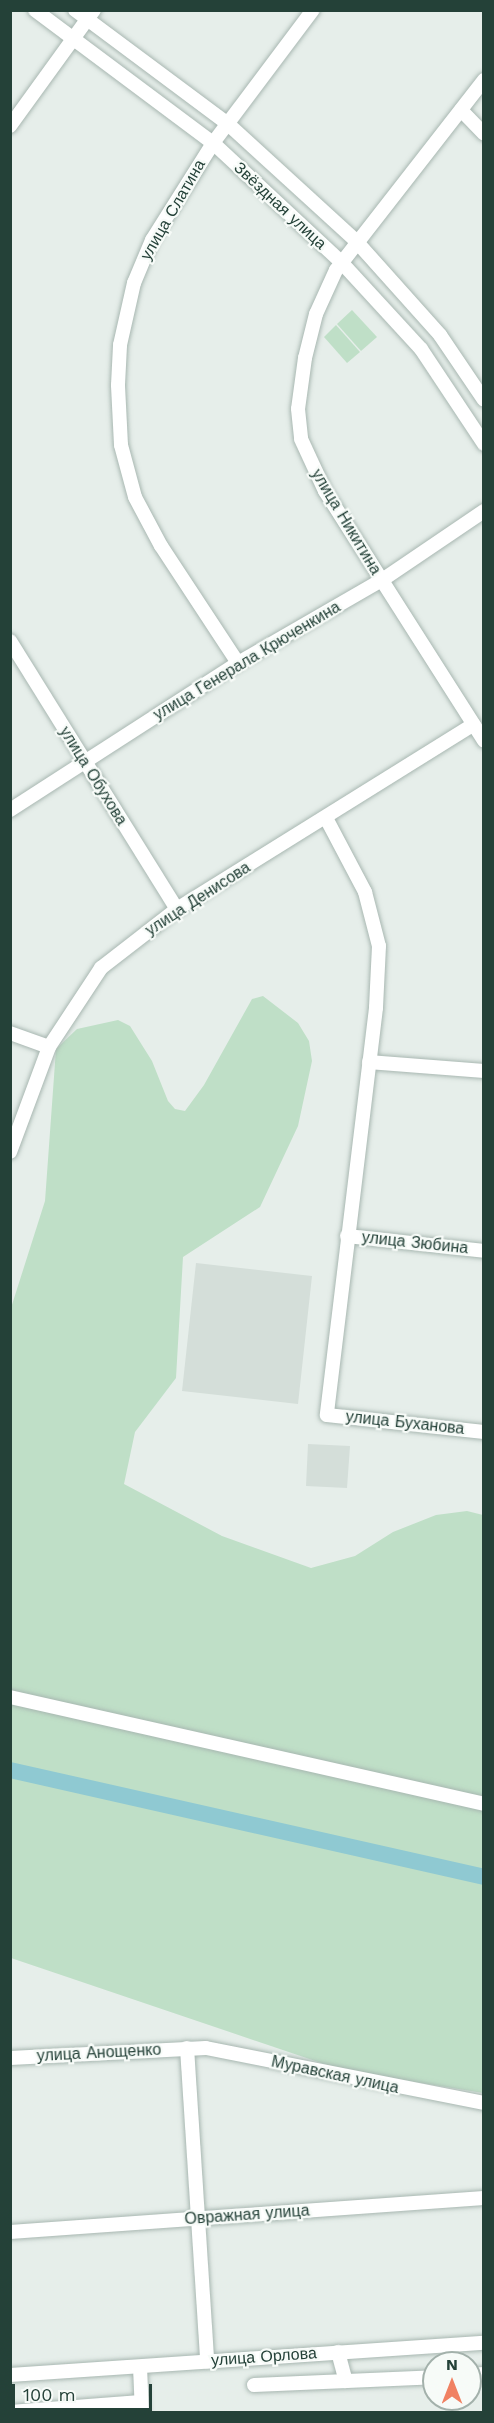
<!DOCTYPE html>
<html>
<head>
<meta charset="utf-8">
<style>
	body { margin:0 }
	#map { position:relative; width:494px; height:2423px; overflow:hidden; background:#e6eeea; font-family:"Work Sans",sans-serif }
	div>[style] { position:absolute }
	.built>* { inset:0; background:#d4ded9 }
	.green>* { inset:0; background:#bfdfc7 }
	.river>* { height:16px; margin:-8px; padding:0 8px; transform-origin:8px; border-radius:8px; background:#8fc9d2 }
	.roads { filter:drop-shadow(0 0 2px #a8b7b1) drop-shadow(0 0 2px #a8b7b1) }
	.minor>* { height:14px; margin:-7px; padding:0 7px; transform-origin:7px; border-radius:7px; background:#fff }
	span { translate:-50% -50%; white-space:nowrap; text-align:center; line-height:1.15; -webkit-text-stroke:4.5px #f7fbf8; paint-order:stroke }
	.street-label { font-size:16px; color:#244138 }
	.frame { position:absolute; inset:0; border:12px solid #244138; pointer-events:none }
	.north { position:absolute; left:422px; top:2351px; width:60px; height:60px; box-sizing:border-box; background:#f7fbf8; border:2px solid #a3b1ab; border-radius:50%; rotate:0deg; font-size:16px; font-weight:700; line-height:24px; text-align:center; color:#244138 }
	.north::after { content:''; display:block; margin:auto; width:21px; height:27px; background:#f08162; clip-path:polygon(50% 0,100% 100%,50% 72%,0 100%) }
	.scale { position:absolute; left:12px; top:2384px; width:140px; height:27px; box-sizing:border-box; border:3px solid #244138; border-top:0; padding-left:8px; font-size:18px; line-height:21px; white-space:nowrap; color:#244138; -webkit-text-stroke:4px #f7fbf8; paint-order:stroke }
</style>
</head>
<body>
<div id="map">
	<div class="built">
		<i style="clip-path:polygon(196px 1263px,312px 1276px,298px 1404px,182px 1391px)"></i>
		<i style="clip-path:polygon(308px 1444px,350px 1446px,347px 1488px,306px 1486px)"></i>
	</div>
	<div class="green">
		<i style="clip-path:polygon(352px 310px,377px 337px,361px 351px,337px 324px)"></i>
		<i style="clip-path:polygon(336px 325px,360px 352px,347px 363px,324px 337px)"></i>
		<i style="clip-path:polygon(263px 996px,298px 1023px,309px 1041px,312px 1061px,298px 1126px,260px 1207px,183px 1257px,176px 1378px,135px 1432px,124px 1484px,222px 1536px,311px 1568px,355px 1556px,393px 1532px,436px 1515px,467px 1511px,483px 1515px,483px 2093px,342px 2070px,11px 1958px,10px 1311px,45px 1201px,56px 1049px,77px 1029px,118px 1020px,130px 1026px,152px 1061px,168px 1101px,175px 1109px,185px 1111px,204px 1085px,252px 999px)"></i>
	</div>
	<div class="river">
		<i style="left:10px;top:1770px;width:486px;rotate:12.7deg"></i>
	</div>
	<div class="roads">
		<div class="minor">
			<i style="left:35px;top:10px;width:222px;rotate:36.8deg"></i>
			<i style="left:213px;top:143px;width:175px;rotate:42.9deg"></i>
			<i style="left:341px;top:262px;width:118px;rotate:47.4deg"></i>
			<i style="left:421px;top:349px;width:114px;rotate:56.4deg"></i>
			<i style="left:75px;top:10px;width:191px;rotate:36.7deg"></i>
			<i style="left:228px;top:124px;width:173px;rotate:42.4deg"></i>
			<i style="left:356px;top:241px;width:126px;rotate:48.2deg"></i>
			<i style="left:440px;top:335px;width:78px;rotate:55.9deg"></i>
			<i style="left:484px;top:80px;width:241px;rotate:127.9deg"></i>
			<i style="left:336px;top:270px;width:48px;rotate:114.4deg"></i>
			<i style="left:316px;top:314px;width:45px;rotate:104deg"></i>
			<i style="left:305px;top:358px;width:51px;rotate:97.8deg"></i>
			<i style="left:298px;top:409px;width:30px;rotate:84deg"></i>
			<i style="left:301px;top:439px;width:57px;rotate:65.2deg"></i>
			<i style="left:325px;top:491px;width:296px;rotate:57.5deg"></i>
			<i style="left:461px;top:110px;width:33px;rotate:46deg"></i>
			<i style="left:10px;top:126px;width:143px;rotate:-54.1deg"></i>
			<i style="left:10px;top:641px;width:316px;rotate:58.1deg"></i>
			<i style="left:238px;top:663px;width:140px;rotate:-123.3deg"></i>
			<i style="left:161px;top:546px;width:55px;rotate:-118deg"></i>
			<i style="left:135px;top:497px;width:54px;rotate:-105.1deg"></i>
			<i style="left:121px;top:445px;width:60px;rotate:-92.9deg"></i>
			<i style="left:118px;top:385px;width:40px;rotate:-87.1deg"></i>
			<i style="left:120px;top:345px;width:64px;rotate:-77.3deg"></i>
			<i style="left:134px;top:283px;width:47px;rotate:-67.3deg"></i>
			<i style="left:152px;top:240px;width:115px;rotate:-57.8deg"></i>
			<i style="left:213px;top:143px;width:166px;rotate:-53.1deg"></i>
			<i style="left:10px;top:810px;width:271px;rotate:-32.8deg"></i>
			<i style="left:238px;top:663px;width:166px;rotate:-30deg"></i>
			<i style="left:382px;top:580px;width:123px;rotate:-34.1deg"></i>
			<i style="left:326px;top:818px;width:84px;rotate:62.2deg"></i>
			<i style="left:365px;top:892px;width:56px;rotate:75.5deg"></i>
			<i style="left:379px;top:946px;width:62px;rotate:92.8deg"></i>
			<i style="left:376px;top:1008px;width:410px;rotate:96.9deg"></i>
			<i style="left:327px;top:1415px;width:158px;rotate:6.2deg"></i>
			<i style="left:10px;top:1033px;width:41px;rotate:19.7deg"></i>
			<i style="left:369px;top:1062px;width:115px;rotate:4.5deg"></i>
			<i style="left:10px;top:1152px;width:112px;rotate:-69.6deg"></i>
			<i style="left:49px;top:1047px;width:95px;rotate:-56.6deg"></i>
			<i style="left:101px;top:968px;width:96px;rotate:-37.8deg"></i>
			<i style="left:177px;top:909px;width:349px;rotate:-31.9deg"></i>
			<i style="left:347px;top:1236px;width:138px;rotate:6.2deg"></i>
			<i style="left:10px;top:1697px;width:486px;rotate:12.7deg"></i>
			<i style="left:187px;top:2048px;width:314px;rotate:86.3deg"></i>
			<i style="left:10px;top:2058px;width:196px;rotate:-2.9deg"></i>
			<i style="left:206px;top:2048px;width:283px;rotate:11.2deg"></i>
			<i style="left:10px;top:2232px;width:475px;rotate:-4.1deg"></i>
			<i style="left:338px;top:2352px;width:30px;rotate:75deg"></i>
			<i style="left:140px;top:2367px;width:45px;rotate:87.5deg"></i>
			<i style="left:10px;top:2375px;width:475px;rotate:-3.9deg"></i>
			<i style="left:470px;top:2375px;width:14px;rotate:-4deg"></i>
			<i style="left:254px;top:2385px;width:180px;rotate:-2.5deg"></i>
			<i style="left:10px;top:2412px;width:131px;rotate:-4.4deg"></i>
		</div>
	</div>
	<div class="street-label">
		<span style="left:280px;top:206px;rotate:43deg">Звёздная улица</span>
		<span style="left:173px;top:210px;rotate:-60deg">улица Слатина</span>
		<span style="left:346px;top:522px;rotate:59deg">улица Никитина</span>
		<span style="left:247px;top:661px;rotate:-31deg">улица Генерала Крюченкина</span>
		<span style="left:93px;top:776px;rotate:58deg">улица Обухова</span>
		<span style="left:198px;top:899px;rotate:-33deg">улица Денисова</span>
		<span style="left:415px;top:1243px;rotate:6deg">улица Зюбина</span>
		<span style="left:405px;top:1423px;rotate:6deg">улица Буханова</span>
		<span style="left:99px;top:2053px;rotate:-3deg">улица Анощенко</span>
		<span style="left:335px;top:2075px;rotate:12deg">Муравская улица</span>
		<span style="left:247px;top:2215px;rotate:-4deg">Овражная улица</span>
		<span style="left:264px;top:2357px;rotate:-4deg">улица Орлова</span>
	</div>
	<div class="frame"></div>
	<div class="north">N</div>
	<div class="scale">100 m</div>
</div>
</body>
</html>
